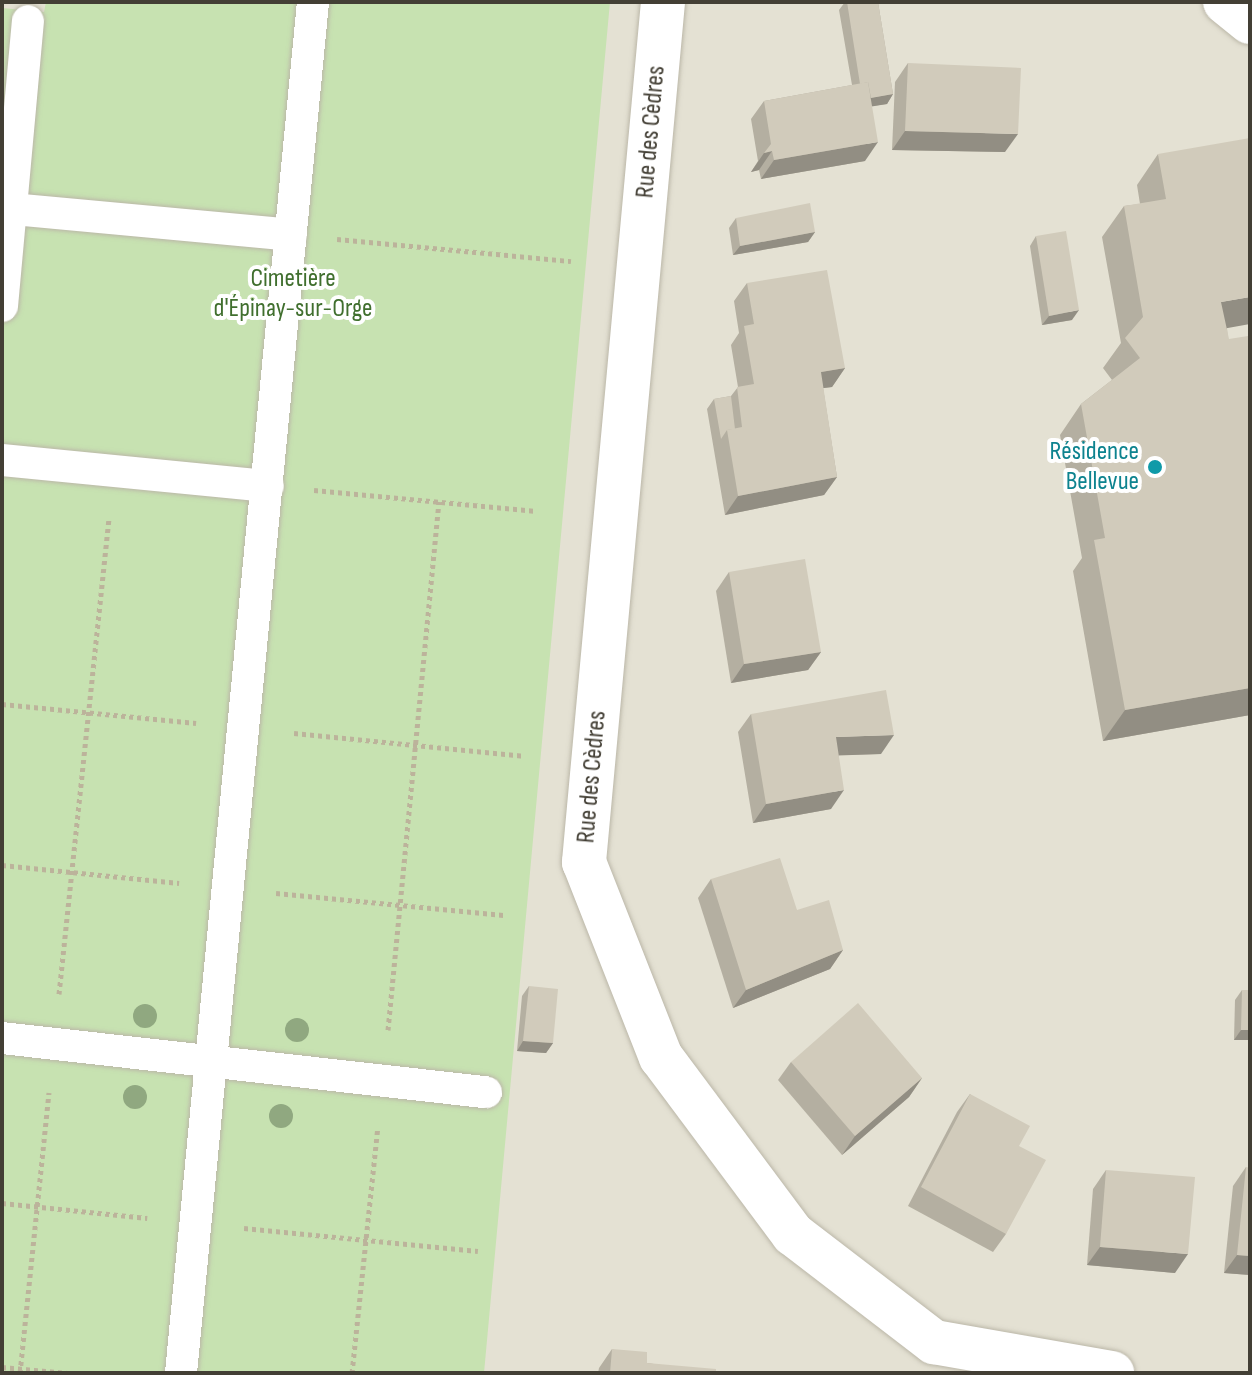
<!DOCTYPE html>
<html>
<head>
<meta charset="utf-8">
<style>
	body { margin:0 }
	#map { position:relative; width:1252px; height:1375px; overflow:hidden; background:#f1eee5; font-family:"Sofia Sans Condensed",sans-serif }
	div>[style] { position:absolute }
	.residential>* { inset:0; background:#e4e1d3 }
	.green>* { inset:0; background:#c7e2b1 }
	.path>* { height:5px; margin-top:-2.5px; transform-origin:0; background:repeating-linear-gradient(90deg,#bcb39b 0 4px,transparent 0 8px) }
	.roads { filter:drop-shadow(0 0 2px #bbb7a8) drop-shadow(0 0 2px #bbb7a8) }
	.service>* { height:32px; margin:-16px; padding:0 16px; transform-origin:16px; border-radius:16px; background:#fff }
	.minor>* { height:44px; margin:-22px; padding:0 22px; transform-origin:22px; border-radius:22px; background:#fff }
	.trees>* { width:24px; height:24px; margin:-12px; border-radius:50%; background:#90a880 }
	.wall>* { inset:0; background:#b4afa1 }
	.shaded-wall>* { inset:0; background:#928e83 }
	.building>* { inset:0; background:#d1cbbb }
	.dots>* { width:22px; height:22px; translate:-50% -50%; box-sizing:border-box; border:4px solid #fff; border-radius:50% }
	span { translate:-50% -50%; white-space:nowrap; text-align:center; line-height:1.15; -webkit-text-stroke:8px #fff; paint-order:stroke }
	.street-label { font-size:26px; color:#433f35 }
	.park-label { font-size:26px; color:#406f2e }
	.culture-label { font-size:26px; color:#0d838f }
	.right { translate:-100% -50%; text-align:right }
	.frame { position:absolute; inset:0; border:4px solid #433f35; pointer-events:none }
</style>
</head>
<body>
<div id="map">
	<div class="residential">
		<i style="clip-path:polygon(2px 2px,1250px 2px,1250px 1373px,2px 1373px)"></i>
	</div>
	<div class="green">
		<i style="clip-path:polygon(46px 2px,610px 2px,484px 1373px,2px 1373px,2px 8px,44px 12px)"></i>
	</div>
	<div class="path">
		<i style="left:337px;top:239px;width:235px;rotate:5.4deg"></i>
		<i style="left:314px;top:490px;width:223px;rotate:5.4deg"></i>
		<i style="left:2px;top:704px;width:195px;rotate:5.6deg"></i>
		<i style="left:294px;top:733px;width:230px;rotate:5.7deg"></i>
		<i style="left:2px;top:865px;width:178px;rotate:5.8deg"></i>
		<i style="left:276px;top:893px;width:231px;rotate:5.5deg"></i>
		<i style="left:59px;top:994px;width:478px;rotate:-84deg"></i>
		<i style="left:388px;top:1030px;width:531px;rotate:-84.49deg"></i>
		<i style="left:2px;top:1203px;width:146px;rotate:5.9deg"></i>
		<i style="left:244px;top:1228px;width:235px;rotate:5.6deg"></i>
		<i style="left:2px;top:1367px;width:66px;rotate:5.2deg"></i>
		<i style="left:20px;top:1373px;width:282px;rotate:-84.1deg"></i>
		<i style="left:352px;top:1373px;width:247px;rotate:-84deg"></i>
	</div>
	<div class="roads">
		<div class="service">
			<i style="left:2px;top:208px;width:290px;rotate:5.3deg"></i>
			<i style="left:2px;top:306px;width:286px;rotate:-84.8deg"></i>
			<i style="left:2px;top:460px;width:267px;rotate:5.6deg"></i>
			<i style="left:2px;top:1038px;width:487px;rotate:6.4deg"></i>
			<i style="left:181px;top:1373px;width:1377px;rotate:-84.5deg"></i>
		</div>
		<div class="minor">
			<i style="left:663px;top:2px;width:864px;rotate:95.25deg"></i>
			<i style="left:584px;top:862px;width:210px;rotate:68.5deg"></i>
			<i style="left:661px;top:1057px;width:221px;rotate:53.3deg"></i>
			<i style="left:793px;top:1234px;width:178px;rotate:37.5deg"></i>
			<i style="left:934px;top:1342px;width:181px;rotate:9.9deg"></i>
			<i style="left:1225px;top:2px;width:32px;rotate:39deg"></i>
		</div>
	</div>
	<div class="trees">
		<i style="left:145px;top:1016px"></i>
		<i style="left:297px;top:1030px"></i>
		<i style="left:135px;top:1097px"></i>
		<i style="left:281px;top:1116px"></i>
	</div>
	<div class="wall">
		<i style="clip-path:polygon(845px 2px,878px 2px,893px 94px,887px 104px,872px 106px,865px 161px,761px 179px,759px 170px,751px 172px,758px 161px,751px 119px,764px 101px,852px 85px,839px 10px)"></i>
		<i style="clip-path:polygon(908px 63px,1005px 152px,892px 150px,895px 82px)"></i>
		<i style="clip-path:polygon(1158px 154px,1227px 328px,1250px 715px,1103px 741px,1073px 571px,1082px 558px,1060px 435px,1081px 404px,1112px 380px,1103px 368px,1121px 343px,1102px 237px,1124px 206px,1140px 204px,1137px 185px)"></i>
		<i style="clip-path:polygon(736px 218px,815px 232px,808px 242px,733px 255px,729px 228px)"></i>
		<i style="clip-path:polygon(1036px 236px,1072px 320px,1042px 325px,1030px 246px)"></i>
		<i style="clip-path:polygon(747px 283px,845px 368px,832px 387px,823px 388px,837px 477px,824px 495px,725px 515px,707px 409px,714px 399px,731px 396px,738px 387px,731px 345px,739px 333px,734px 301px)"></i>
		<i style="clip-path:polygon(729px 572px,821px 652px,808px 670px,731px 683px,716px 591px)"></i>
		<i style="clip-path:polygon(751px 714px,881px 754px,839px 755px,831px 809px,753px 823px,738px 732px)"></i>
		<i style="clip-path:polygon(711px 879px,797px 910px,843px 950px,830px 969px,733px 1008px,698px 898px)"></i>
		<i style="clip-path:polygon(529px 986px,553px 1043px,546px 1053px,517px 1051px,522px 996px)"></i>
		<i style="clip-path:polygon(1242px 990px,1250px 990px,1250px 1040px,1234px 1040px,1235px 1000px)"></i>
		<i style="clip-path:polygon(791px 1062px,922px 1078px,909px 1097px,842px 1155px,778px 1080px)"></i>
		<i style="clip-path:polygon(970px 1094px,1019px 1146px,1006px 1234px,993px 1252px,908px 1206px,957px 1112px)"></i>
		<i style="clip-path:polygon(1246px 1167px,1250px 1275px,1224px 1273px,1233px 1186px)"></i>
		<i style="clip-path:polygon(1106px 1170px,1175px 1273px,1087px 1265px,1093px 1189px)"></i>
		<i style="clip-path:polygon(612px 1349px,647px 1363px,716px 1373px,598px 1373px,599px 1368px)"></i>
	</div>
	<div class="shaded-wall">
		<i style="clip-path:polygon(893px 94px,887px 104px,856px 109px,863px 99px)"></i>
		<i style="clip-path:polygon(905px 131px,1018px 134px,1005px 152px,892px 150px)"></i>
		<i style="clip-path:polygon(878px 142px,865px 161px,761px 179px,774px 160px)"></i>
		<i style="clip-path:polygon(772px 151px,759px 170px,751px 172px,764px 153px)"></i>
		<i style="clip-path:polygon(815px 232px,808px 242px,733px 255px,740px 246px)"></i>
		<i style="clip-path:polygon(1250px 297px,1250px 324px,1200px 333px,1221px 302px)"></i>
		<i style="clip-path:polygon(1079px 310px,1072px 320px,1042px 325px,1049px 316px)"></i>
		<i style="clip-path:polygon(845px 368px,832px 387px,808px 390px,821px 372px)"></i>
		<i style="clip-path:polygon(837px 477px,824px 495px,725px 515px,738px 496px)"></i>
		<i style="clip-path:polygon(821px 652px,808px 670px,731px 683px,744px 664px)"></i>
		<i style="clip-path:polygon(1250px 688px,1250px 715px,1103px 741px,1125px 710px)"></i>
		<i style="clip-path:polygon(894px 735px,881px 754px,823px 756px,836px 737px)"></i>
		<i style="clip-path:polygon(844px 790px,831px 809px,753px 823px,766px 804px)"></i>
		<i style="clip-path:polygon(843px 950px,830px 969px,733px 1008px,746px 990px)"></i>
		<i style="clip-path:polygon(1241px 1030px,1250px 1030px,1250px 1040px,1234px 1040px)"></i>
		<i style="clip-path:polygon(523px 1041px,553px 1043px,546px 1053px,517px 1051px)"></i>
		<i style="clip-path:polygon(922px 1078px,909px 1097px,842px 1155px,855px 1136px)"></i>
		<i style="clip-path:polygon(1100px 1247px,1188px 1254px,1175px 1273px,1087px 1265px)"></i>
		<i style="clip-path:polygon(1237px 1255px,1250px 1256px,1250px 1275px,1224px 1273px)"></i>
	</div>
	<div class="building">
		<i style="clip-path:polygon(847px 2px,878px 2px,893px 94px,871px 98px,868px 82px,860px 84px)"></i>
		<i style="clip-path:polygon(908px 63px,1021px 68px,1018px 134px,905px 131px)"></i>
		<i style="clip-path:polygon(868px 82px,878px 142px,774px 160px,772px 151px,764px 153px,771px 144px,764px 101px)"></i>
		<i style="clip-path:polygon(1250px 138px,1250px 297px,1221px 302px,1229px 339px,1248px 336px,1250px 347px,1250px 688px,1125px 710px,1094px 540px,1105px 538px,1081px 404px,1140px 358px,1125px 338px,1143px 317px,1124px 206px,1166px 199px,1158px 154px)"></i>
		<i style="clip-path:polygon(810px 203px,815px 232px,740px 246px,736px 218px)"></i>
		<i style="clip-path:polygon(1066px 231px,1079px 310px,1049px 316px,1036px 236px)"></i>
		<i style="clip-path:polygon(827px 270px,845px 368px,821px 372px,837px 477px,738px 496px,727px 430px,742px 427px,737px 387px,754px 384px,744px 326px,754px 324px,747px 283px)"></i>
		<i style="clip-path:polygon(731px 396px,735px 429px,727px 430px,721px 439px,714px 399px)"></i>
		<i style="clip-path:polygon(805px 559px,821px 652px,744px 664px,729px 572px)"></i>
		<i style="clip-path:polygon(886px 690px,894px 735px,836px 737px,844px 790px,766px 804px,751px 714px)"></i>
		<i style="clip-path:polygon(780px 858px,797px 910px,829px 900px,843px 950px,746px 990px,711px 879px)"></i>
		<i style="clip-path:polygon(529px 986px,558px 989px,553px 1043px,523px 1041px)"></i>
		<i style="clip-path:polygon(1242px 990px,1250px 990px,1250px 1030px,1241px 1030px)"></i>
		<i style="clip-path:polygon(858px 1003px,922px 1078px,855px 1136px,791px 1062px)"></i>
		<i style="clip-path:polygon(970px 1094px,1030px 1126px,1019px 1146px,1046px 1160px,1006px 1234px,921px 1187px)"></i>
		<i style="clip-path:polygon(1246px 1167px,1250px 1168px,1250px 1256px,1237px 1255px)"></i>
		<i style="clip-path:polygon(1106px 1170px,1195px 1177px,1188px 1254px,1100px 1247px)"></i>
		<i style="clip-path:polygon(612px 1349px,647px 1352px,647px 1363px,716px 1369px,716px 1373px,610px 1373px)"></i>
	</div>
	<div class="dots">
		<i style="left:1155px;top:467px;background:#0f9aa8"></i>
	</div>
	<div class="street-label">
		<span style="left:651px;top:132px;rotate:-85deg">Rue des Cèdres</span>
		<span style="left:592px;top:777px;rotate:-85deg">Rue des Cèdres</span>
	</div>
	<div class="park-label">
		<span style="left:293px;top:294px">Cimetière<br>d'Épinay-sur-Orge</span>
	</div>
	<div class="culture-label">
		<span class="right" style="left:1139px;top:467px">Résidence<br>Bellevue</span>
	</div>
	<div class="frame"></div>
</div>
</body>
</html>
